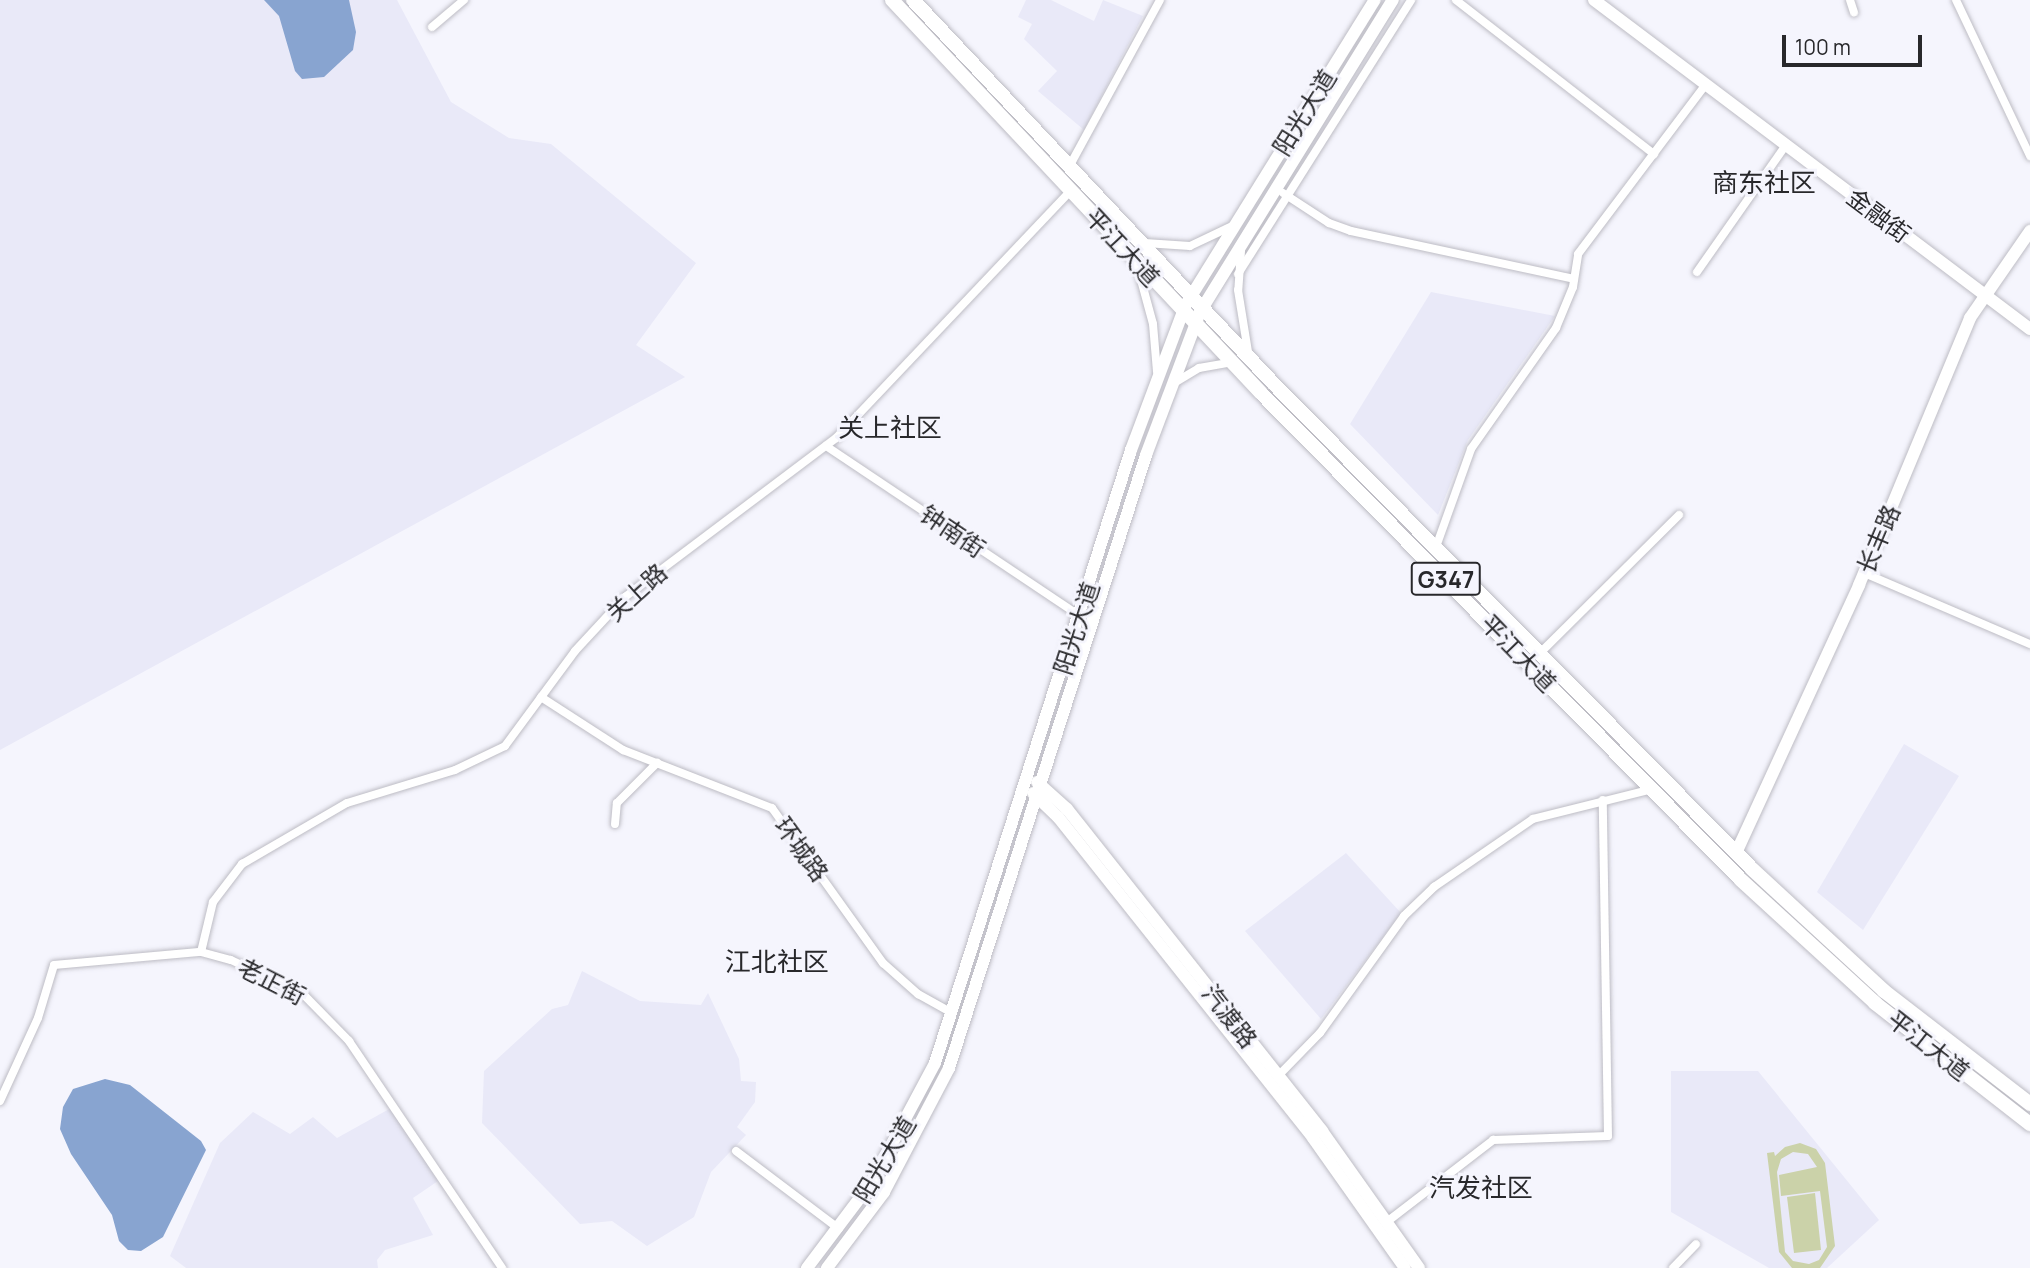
<!DOCTYPE html>
<html>
<head>
<meta charset="utf-8">
<style>
	body { margin:0 }
	#map { position:relative; width:2030px; height:1268px; overflow:hidden; background:#f5f5fd; font-family:Manrope,"Noto Sans SC",sans-serif }
	div>[style] { position:absolute }
	.built>* { inset:0; background:#e9e9f8 }
	.green>* { inset:0; background:#cbd2a9 }
	.water>* { inset:0; background:#88a4d0 }
	.roads { filter:drop-shadow(0 0 2px #bdbcc4) drop-shadow(0 0 2px #bdbcc4) }
	.street>* { height:8px; margin:-4px; padding:0 4px; transform-origin:4px; border-radius:4px; background:#fff }
	.secondary>* { height:12px; margin:-6px; padding:0 6px; transform-origin:6px; border-radius:6px; background:#fff }
	.highway>* { height:14px; margin:-7px; padding:0 7px; transform-origin:7px; border-radius:7px; background:#fff }
	span { translate:-50% -50%; white-space:nowrap; text-align:center; line-height:1.15; -webkit-text-stroke:6px #f5f5fd; paint-order:stroke }
	.shield-label span { padding:2px 5px; background:#f5f5fd; border:2px solid; border-radius:5px; -webkit-text-stroke-width:0 }
	.shield-label { font-size:23px; color:#28282b; font-weight:700 }
	.street-label { font-size:24px; color:#28282b }
	.neighbourhood-label { font-size:26px; color:#28282b }
	.scale { position:absolute; left:1782px; top:35px; width:140px; height:32px; box-sizing:border-box; border:4px solid #28282b; border-top:0; padding-left:9px; font-size:21px; line-height:24px; white-space:nowrap; color:#28282b; -webkit-text-stroke:5px #f5f5fd; paint-order:stroke }
</style>
</head>
<body>
<div id="map">
	<div class="built">
		<i style="clip-path:polygon(0 0,397px 0,451px 102px,509px 138px,551px 144px,696px 263px,636px 345px,685px 377px,0 750px)"></i>
		<i style="clip-path:polygon(1026px 0,1051px 0,1094px 21px,1103px 0,1143px 16px,1084px 130px,1038px 91px,1057px 71px,1024px 39px,1032px 24px,1018px 17px)"></i>
		<i style="clip-path:polygon(1431px 292px,1555px 316px,1468px 440px,1438px 515px,1350px 424px)"></i>
		<i style="clip-path:polygon(1904px 744px,1959px 776px,1863px 930px,1817px 892px)"></i>
		<i style="clip-path:polygon(1346px 853px,1401px 913px,1321px 1019px,1245px 931px)"></i>
		<i style="clip-path:polygon(582px 971px,640px 1001px,701px 1005px,708px 993px,739px 1059px,741px 1081px,756px 1082px,755px 1102px,737px 1127px,746px 1135px,711px 1172px,694px 1217px,647px 1246px,612px 1221px,580px 1224px,482px 1123px,484px 1071px,552px 1009px,568px 1005px)"></i>
		<i style="clip-path:polygon(1671px 1071px,1758px 1071px,1879px 1220px,1827px 1268px,1769px 1268px,1671px 1212px)"></i>
		<i style="clip-path:polygon(391px 1108px,438px 1181px,413px 1198px,433px 1235px,385px 1250px,377px 1260px,378px 1268px,186px 1268px,170px 1256px,220px 1143px,253px 1112px,290px 1134px,313px 1117px,337px 1138px)"></i>
	</div>
	<div class="green">
		<i style="clip-path:polygon(evenodd,1800px 1143px,1816px 1149px,1825px 1163px,1835px 1246px,1820px 1268px,1792px 1268px,1779px 1252px,1767px 1153px,1774px 1152px,1775px 1156px,1785px 1147px,1800px 1143px,1793px 1152px,1808px 1154px,1817px 1167px,1779px 1175px,1781px 1196px,1820px 1191px,1827px 1247px,1819px 1260px,1809px 1264px,1793px 1261px,1785px 1252px,1777px 1172px,1781px 1159px,1793px 1152px)"></i>
		<i style="clip-path:polygon(1815px 1193px,1821px 1250px,1794px 1253px,1787px 1197px)"></i>
	</div>
	<div class="water">
		<i style="clip-path:polygon(264px 0,349px 0,356px 32px,353px 50px,324px 77px,302px 79px,295px 71px,279px 16px)"></i>
		<i style="clip-path:polygon(105px 1079px,130px 1085px,201px 1141px,206px 1150px,163px 1237px,141px 1251px,128px 1250px,119px 1241px,112px 1215px,71px 1154px,60px 1129px,63px 1107px,73px 1089px)"></i>
	</div>
	<div class="roads">
		<div class="street">
			<i style="left:1456px;top:0;width:251px;rotate:37.9deg"></i>
			<i style="left:1850px;top:0;width:13px;rotate:72deg"></i>
			<i style="left:1956px;top:0;width:173px;rotate:64.6deg"></i>
			<i style="left:432px;top:27px;width:42px;rotate:-40.2deg"></i>
			<i style="left:1069px;top:167px;width:190px;rotate:-61.4deg"></i>
			<i style="left:1283px;top:193px;width:55px;rotate:33.1deg"></i>
			<i style="left:1329px;top:223px;width:23px;rotate:20deg"></i>
			<i style="left:1351px;top:231px;width:228px;rotate:12.1deg"></i>
			<i style="left:1145px;top:243px;width:45px;rotate:3.8deg"></i>
			<i style="left:1190px;top:246px;width:47px;rotate:-25.5deg"></i>
			<i style="left:1241px;top:251px;width:39px;rotate:94deg"></i>
			<i style="left:1238px;top:290px;width:63px;rotate:80.8deg"></i>
			<i style="left:1137px;top:265px;width:61px;rotate:74.8deg"></i>
			<i style="left:1153px;top:324px;width:48px;rotate:85.2deg"></i>
			<i style="left:1697px;top:272px;width:155px;rotate:-55deg"></i>
			<i style="left:1238px;top:274px;width:324px;rotate:-57.7deg"></i>
			<i style="left:1174px;top:383px;width:29px;rotate:-31deg"></i>
			<i style="left:1199px;top:368px;width:34px;rotate:-10deg"></i>
			<i style="left:826px;top:446px;width:307px;rotate:33.8deg"></i>
			<i style="left:1436px;top:547px;width:104px;rotate:-70.3deg"></i>
			<i style="left:1471px;top:449px;width:148px;rotate:-54.9deg"></i>
			<i style="left:1556px;top:328px;width:44px;rotate:-67.5deg"></i>
			<i style="left:1573px;top:287px;width:33px;rotate:-81deg"></i>
			<i style="left:1578px;top:254px;width:213px;rotate:-53deg"></i>
			<i style="left:1864px;top:573px;width:181px;rotate:23.2deg"></i>
			<i style="left:1540px;top:653px;width:196px;rotate:-44.8deg"></i>
			<i style="left:541px;top:697px;width:98px;rotate:32.9deg"></i>
			<i style="left:623px;top:750px;width:160px;rotate:21.3deg"></i>
			<i style="left:772px;top:808px;width:191px;rotate:54.4deg"></i>
			<i style="left:883px;top:963px;width:47px;rotate:41.5deg"></i>
			<i style="left:918px;top:994px;width:39px;rotate:29deg"></i>
			<i style="left:615px;top:824px;width:21px;rotate:-85deg"></i>
			<i style="left:617px;top:803px;width:57px;rotate:-45deg"></i>
			<i style="left:201px;top:952px;width:51px;rotate:-76.5deg"></i>
			<i style="left:213px;top:902px;width:48px;rotate:-52.7deg"></i>
			<i style="left:242px;top:864px;width:121px;rotate:-30.2deg"></i>
			<i style="left:347px;top:803px;width:113px;rotate:-17deg"></i>
			<i style="left:455px;top:770px;width:55px;rotate:-25.6deg"></i>
			<i style="left:505px;top:746px;width:118px;rotate:-53.6deg"></i>
			<i style="left:575px;top:651px;width:74px;rotate:-47.2deg"></i>
			<i style="left:625px;top:597px;width:264px;rotate:-37deg"></i>
			<i style="left:836px;top:438px;width:340px;rotate:-46.5deg"></i>
			<i style="left:1278px;top:1076px;width:60px;rotate:-45.7deg"></i>
			<i style="left:1320px;top:1033px;width:144px;rotate:-54.3deg"></i>
			<i style="left:1404px;top:916px;width:42px;rotate:-44deg"></i>
			<i style="left:1434px;top:887px;width:120px;rotate:-34.5deg"></i>
			<i style="left:1533px;top:819px;width:123px;rotate:-14.1deg"></i>
			<i style="left:0;top:1101px;width:91px;rotate:-65.4deg"></i>
			<i style="left:38px;top:1018px;width:55px;rotate:-73.2deg"></i>
			<i style="left:54px;top:965px;width:148px;rotate:-5.1deg"></i>
			<i style="left:201px;top:952px;width:31px;rotate:15deg"></i>
			<i style="left:231px;top:960px;width:80px;rotate:25.3deg"></i>
			<i style="left:303px;top:994px;width:66px;rotate:45.6deg"></i>
			<i style="left:349px;top:1041px;width:274px;rotate:56deg"></i>
			<i style="left:736px;top:1151px;width:129px;rotate:37.1deg"></i>
			<i style="left:1388px;top:1221px;width:133px;rotate:-37.6deg"></i>
			<i style="left:1493px;top:1140px;width:115px;rotate:-2deg"></i>
			<i style="left:1608px;top:1136px;width:336px;rotate:-90.9deg"></i>
			<i style="left:1673px;top:1268px;width:33px;rotate:-46deg"></i>
		</div>
		<div class="secondary">
			<i style="left:1594px;top:0;width:546px;rotate:37.04deg"></i>
			<i style="left:1037px;top:782px;width:40px;rotate:42deg"></i>
			<i style="left:1067px;top:809px;width:411px;rotate:51.6deg"></i>
			<i style="left:1322px;top:1131px;width:168px;rotate:54.7deg"></i>
			<i style="left:1033px;top:793px;width:35px;rotate:44deg"></i>
			<i style="left:1058px;top:817px;width:410px;rotate:51.5deg"></i>
			<i style="left:1313px;top:1138px;width:159px;rotate:54.7deg"></i>
			<i style="left:1736px;top:853px;width:295px;rotate:-65.3deg"></i>
			<i style="left:1859px;top:585px;width:289px;rotate:-67.4deg"></i>
			<i style="left:1970px;top:318px;width:106px;rotate:-55.4deg"></i>
			<i style="left:807px;top:1268px;width:106px;rotate:-53deg"></i>
			<i style="left:871px;top:1183px;width:136px;rotate:-61.9deg"></i>
			<i style="left:935px;top:1063px;width:644px;rotate:-72.27deg"></i>
			<i style="left:1131px;top:450px;width:154px;rotate:-69.4deg"></i>
			<i style="left:1185px;top:306px;width:360px;rotate:-58.2deg"></i>
			<i style="left:827px;top:1268px;width:95px;rotate:-53.1deg"></i>
			<i style="left:884px;top:1192px;width:140px;rotate:-62.3deg"></i>
			<i style="left:949px;top:1068px;width:644px;rotate:-72.18deg"></i>
			<i style="left:1146px;top:455px;width:153px;rotate:-69.3deg"></i>
			<i style="left:1200px;top:312px;width:367px;rotate:-58.3deg"></i>
		</div>
		<div class="highway">
			<i style="left:892px;top:0;width:539px;rotate:46.8deg"></i>
			<i style="left:1261px;top:393px;width:684px;rotate:45.41deg"></i>
			<i style="left:1741px;top:880px;width:182px;rotate:42.5deg"></i>
			<i style="left:1875px;top:1003px;width:197px;rotate:38deg"></i>
			<i style="left:913px;top:0;width:524px;rotate:46.78deg"></i>
			<i style="left:1272px;top:382px;width:684px;rotate:45.41deg"></i>
			<i style="left:1752px;top:869px;width:180px;rotate:42.7deg"></i>
			<i style="left:1884px;top:991px;width:185px;rotate:37.7deg"></i>
		</div>
	</div>
	<div class="shield-label">
		<span style="left:1446px;top:579px">G347</span>
	</div>
	<div class="street-label">
		<span style="left:1304px;top:112px;rotate:-58deg">阳光大道</span>
		<span style="left:1879px;top:215px;rotate:37deg">金融街</span>
		<span style="left:1123px;top:247px;rotate:47deg">平江大道</span>
		<span style="left:953px;top:531px;rotate:34deg">钟南街</span>
		<span style="left:1878px;top:539px;rotate:-67deg">长丰路</span>
		<span style="left:636px;top:592px;rotate:-42deg">关上路</span>
		<span style="left:1076px;top:628px;rotate:-72deg">阳光大道</span>
		<span style="left:1519px;top:653px;rotate:46deg">平江大道</span>
		<span style="left:802px;top:849px;rotate:54deg">环城路</span>
		<span style="left:272px;top:981px;rotate:27deg">老正街</span>
		<span style="left:1230px;top:1016px;rotate:52deg">汽渡路</span>
		<span style="left:1929px;top:1045px;rotate:38deg">平江大道</span>
		<span style="left:884px;top:1159px;rotate:-59deg">阳光大道</span>
	</div>
	<div class="neighbourhood-label">
		<span style="left:1764px;top:183px">商东社区</span>
		<span style="left:890px;top:428px">关上社区</span>
		<span style="left:777px;top:962px">江北社区</span>
		<span style="left:1481px;top:1188px">汽发社区</span>
	</div>
	<div class="scale">100 m</div>
</div>
</body>
</html>
